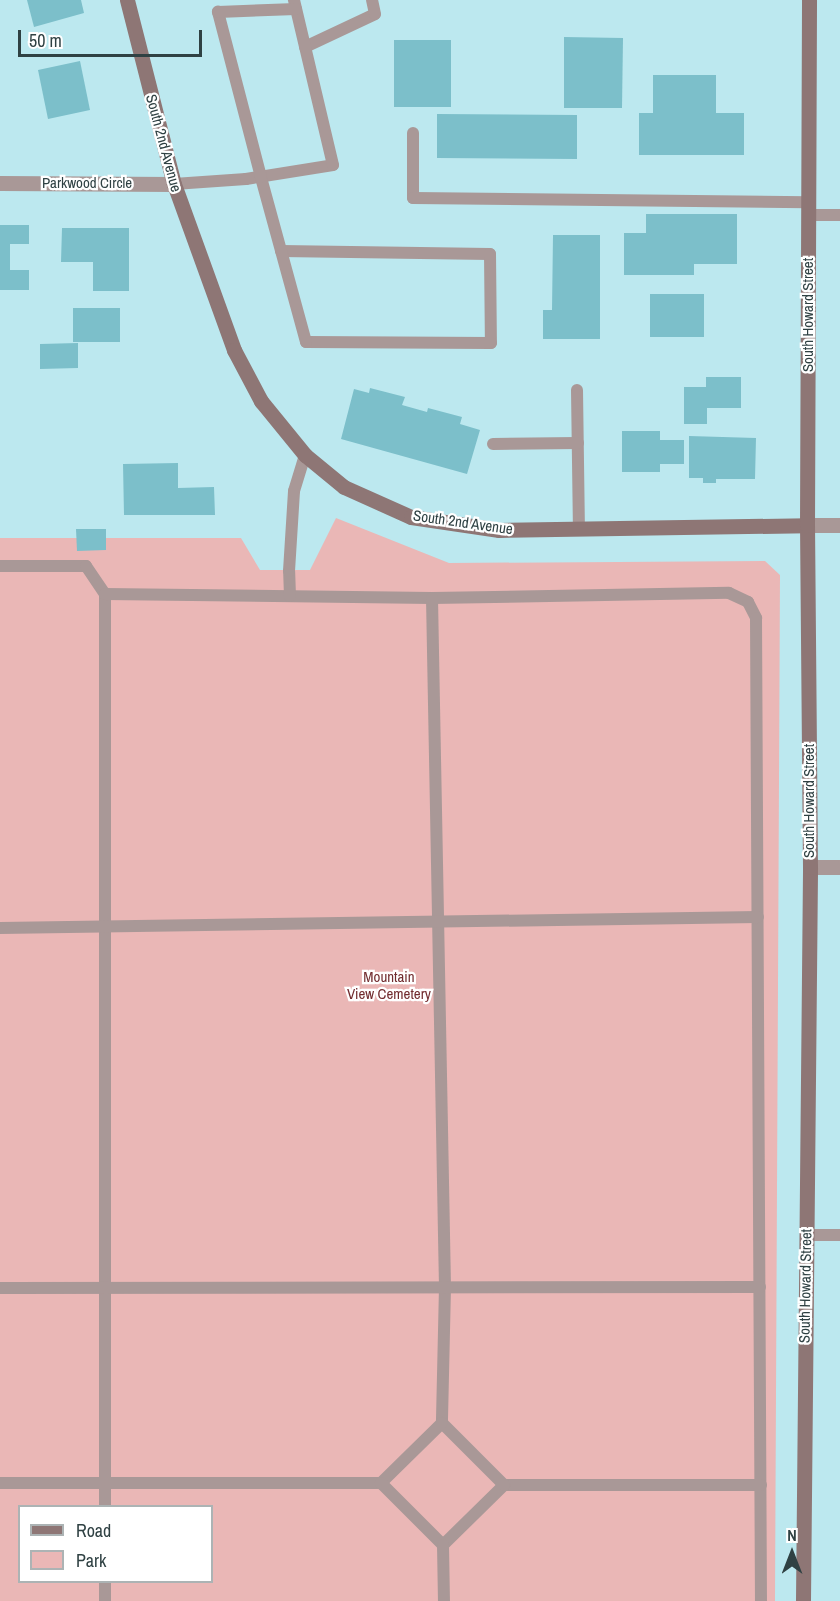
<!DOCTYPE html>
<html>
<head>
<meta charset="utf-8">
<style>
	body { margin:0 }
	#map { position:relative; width:840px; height:1601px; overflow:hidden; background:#bce8ef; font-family:"Archivo Narrow",sans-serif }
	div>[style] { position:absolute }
	.green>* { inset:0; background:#eab7b6 }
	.building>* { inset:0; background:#7cbfca }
	.service>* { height:12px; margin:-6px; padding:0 6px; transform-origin:6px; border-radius:6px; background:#a99897 }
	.minor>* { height:15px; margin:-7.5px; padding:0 7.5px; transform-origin:7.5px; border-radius:7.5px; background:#a99897 }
	.tertiary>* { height:15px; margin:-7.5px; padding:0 7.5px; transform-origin:7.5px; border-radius:7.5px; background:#a99897 }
	.secondary>* { height:15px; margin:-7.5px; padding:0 7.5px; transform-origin:7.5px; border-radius:7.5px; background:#8e7675 }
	span { translate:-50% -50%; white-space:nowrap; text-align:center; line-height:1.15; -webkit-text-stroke:4.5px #fff; paint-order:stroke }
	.street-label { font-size:15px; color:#2f4143 }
	.park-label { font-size:15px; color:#712b2e }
	.legend { position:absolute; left:18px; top:1505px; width:195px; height:78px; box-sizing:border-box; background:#fff; border:2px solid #acb3b4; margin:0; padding:8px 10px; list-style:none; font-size:18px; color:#2f4143 }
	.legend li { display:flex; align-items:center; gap:12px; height:30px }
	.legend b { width:30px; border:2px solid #acb3b4 }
	.north { position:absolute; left:762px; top:1523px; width:60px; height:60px; -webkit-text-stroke:4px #fff; paint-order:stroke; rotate:0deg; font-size:16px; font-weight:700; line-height:24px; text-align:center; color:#2f4143 }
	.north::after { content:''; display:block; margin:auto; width:21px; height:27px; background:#2f4143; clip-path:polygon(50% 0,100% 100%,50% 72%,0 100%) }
	.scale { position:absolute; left:18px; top:30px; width:184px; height:27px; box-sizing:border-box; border:3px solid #2f4143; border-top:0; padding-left:8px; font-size:18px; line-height:21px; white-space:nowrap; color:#2f4143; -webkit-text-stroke:4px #fff; paint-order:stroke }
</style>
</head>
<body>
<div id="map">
	<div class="green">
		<i style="clip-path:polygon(evenodd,336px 518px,449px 563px,765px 561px,780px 575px,775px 1601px,0 1601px,0 538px,241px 538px,260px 570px,310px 570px,336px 518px,20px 1506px,212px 1506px,212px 1582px,20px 1582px,20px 1506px)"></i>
	</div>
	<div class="building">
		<i style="clip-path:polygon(27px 0,81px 0,84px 13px,34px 27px)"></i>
		<i style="clip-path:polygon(564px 37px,623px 38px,622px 108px,564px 108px)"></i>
		<i style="clip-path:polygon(394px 40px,451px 40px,451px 107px,394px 107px)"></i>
		<i style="clip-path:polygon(80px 61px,90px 110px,48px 119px,38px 70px)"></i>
		<i style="clip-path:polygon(653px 75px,716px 75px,716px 113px,744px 113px,744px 155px,639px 155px,639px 113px,653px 113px)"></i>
		<i style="clip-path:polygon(437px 114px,577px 115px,577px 159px,437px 158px)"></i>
		<i style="clip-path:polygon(646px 214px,737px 214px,737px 264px,694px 264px,694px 275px,624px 275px,624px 233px,646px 233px)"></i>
		<i style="clip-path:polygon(0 225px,29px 225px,29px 244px,10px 244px,10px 270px,29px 270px,29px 290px,0 290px)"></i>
		<i style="clip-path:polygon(62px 228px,129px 228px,129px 291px,93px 291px,93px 262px,61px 262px)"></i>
		<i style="clip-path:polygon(553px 235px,600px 235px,600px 339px,543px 339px,543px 310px,552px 310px)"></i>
		<i style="clip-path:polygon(650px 294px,704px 294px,704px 337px,650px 337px)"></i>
		<i style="clip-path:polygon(73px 308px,120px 308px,120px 342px,73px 342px)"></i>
		<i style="clip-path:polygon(78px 343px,78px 368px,40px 369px,40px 344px)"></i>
		<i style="clip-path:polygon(706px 377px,741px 377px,741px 408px,707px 408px,707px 424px,684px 424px,684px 387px,706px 387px)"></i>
		<i style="clip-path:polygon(370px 388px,405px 397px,402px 405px,427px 412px,428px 408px,462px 417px,460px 424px,480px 430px,467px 474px,341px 439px,354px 389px,369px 393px)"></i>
		<i style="clip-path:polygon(622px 431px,660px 431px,660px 440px,684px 440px,684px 464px,660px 464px,660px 472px,622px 472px)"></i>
		<i style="clip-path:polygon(689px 436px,756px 438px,755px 479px,716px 479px,716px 483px,703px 483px,703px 478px,689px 478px)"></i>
		<i style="clip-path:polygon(178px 463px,178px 488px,214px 487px,215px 515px,124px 515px,123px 464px)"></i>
		<i style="clip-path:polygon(76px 529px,106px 529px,106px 550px,77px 551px)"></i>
	</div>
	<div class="service">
		<i style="left:305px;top:47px;width:77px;rotate:-25.2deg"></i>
		<i style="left:375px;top:14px;width:14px;rotate:-102deg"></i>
		<i style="left:413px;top:133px;width:65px;rotate:90deg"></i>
		<i style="left:413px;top:198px;width:395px;rotate:0.6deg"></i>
		<i style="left:174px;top:184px;width:72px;rotate:-4deg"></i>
		<i style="left:246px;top:179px;width:88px;rotate:-9.1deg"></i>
		<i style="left:333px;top:165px;width:170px;rotate:-103.3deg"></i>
		<i style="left:808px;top:215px;width:32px"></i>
		<i style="left:281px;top:251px;width:209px;rotate:0.8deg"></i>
		<i style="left:490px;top:254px;width:89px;rotate:89.4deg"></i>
		<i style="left:491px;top:343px;width:185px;rotate:-179.7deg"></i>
		<i style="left:306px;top:342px;width:171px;rotate:-105.3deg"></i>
		<i style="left:261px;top:177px;width:171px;rotate:-104.6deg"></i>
		<i style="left:218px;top:12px;width:78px;rotate:-2.2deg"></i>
		<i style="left:577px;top:390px;width:139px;rotate:89.2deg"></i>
		<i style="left:493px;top:444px;width:85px;rotate:-0.7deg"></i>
		<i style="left:0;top:566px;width:86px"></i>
		<i style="left:86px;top:566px;width:34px;rotate:56deg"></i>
		<i style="left:105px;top:594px;width:912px;rotate:90deg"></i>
		<i style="left:105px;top:594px;width:327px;rotate:0.7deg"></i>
		<i style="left:432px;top:598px;width:297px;rotate:-1deg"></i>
		<i style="left:729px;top:593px;width:21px;rotate:25deg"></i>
		<i style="left:748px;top:602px;width:18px;rotate:63deg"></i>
		<i style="left:756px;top:618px;width:983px;rotate:89.71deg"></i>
		<i style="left:290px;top:596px;width:25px;rotate:-92deg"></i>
		<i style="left:289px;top:571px;width:80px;rotate:-86.4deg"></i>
		<i style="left:294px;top:491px;width:38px;rotate:-73deg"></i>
		<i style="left:432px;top:598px;width:689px;rotate:88.92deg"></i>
		<i style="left:445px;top:1287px;width:136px;rotate:91.3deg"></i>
		<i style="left:0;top:928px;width:758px;rotate:-0.83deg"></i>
		<i style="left:806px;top:1235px;width:34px"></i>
		<i style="left:0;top:1288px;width:760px;rotate:-0.08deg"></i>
		<i style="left:0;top:1483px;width:381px"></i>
		<i style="left:504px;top:1485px;width:257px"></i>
		<i style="left:443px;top:1545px;width:86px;rotate:-44.5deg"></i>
		<i style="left:504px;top:1485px;width:88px;rotate:-135deg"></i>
		<i style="left:442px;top:1423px;width:86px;rotate:135.5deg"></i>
		<i style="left:381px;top:1483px;width:88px;rotate:45deg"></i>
		<i style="left:443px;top:1545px;width:56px;rotate:89deg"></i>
		<i style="left:105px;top:1582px;width:19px;rotate:90deg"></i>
	</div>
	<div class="minor">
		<i style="left:0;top:183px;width:174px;rotate:0.3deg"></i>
		<i style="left:810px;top:867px;width:30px"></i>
	</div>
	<div class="tertiary">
		<i style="left:807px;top:525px;width:33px"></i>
	</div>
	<div class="secondary">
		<i style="left:127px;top:0;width:190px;rotate:75.7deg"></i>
		<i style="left:174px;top:184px;width:177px;rotate:70.1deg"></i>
		<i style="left:234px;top:350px;width:58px;rotate:62.1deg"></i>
		<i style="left:261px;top:401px;width:70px;rotate:50.8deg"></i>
		<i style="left:305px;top:455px;width:50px;rotate:39.4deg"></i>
		<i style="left:344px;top:487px;width:73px;rotate:24.1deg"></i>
		<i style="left:411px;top:517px;width:89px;rotate:8.4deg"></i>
		<i style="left:499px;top:530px;width:308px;rotate:-0.9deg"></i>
		<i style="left:803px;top:1601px;width:734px;rotate:-89.45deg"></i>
		<i style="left:810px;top:867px;width:342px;rotate:-90.5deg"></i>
		<i style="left:807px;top:525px;width:525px;rotate:-89.78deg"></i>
	</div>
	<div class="street-label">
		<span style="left:164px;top:143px;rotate:75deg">South 2nd Avenue</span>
		<span style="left:87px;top:183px">Parkwood Circle</span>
		<span style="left:808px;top:315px;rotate:-90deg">South Howard Street</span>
		<span style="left:463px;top:522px;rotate:8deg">South 2nd Avenue</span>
		<span style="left:809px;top:801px;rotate:-90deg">South Howard Street</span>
		<span style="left:805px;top:1286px;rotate:-89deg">South Howard Street</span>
	</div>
	<div class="park-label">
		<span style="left:389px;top:985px">Mountain<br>View Cemetery</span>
	</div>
	<ul class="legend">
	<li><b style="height:8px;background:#8e7675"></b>Road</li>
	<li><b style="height:16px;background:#eab7b6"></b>Park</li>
	</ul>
	<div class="north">N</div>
	<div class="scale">50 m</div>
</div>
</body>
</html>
